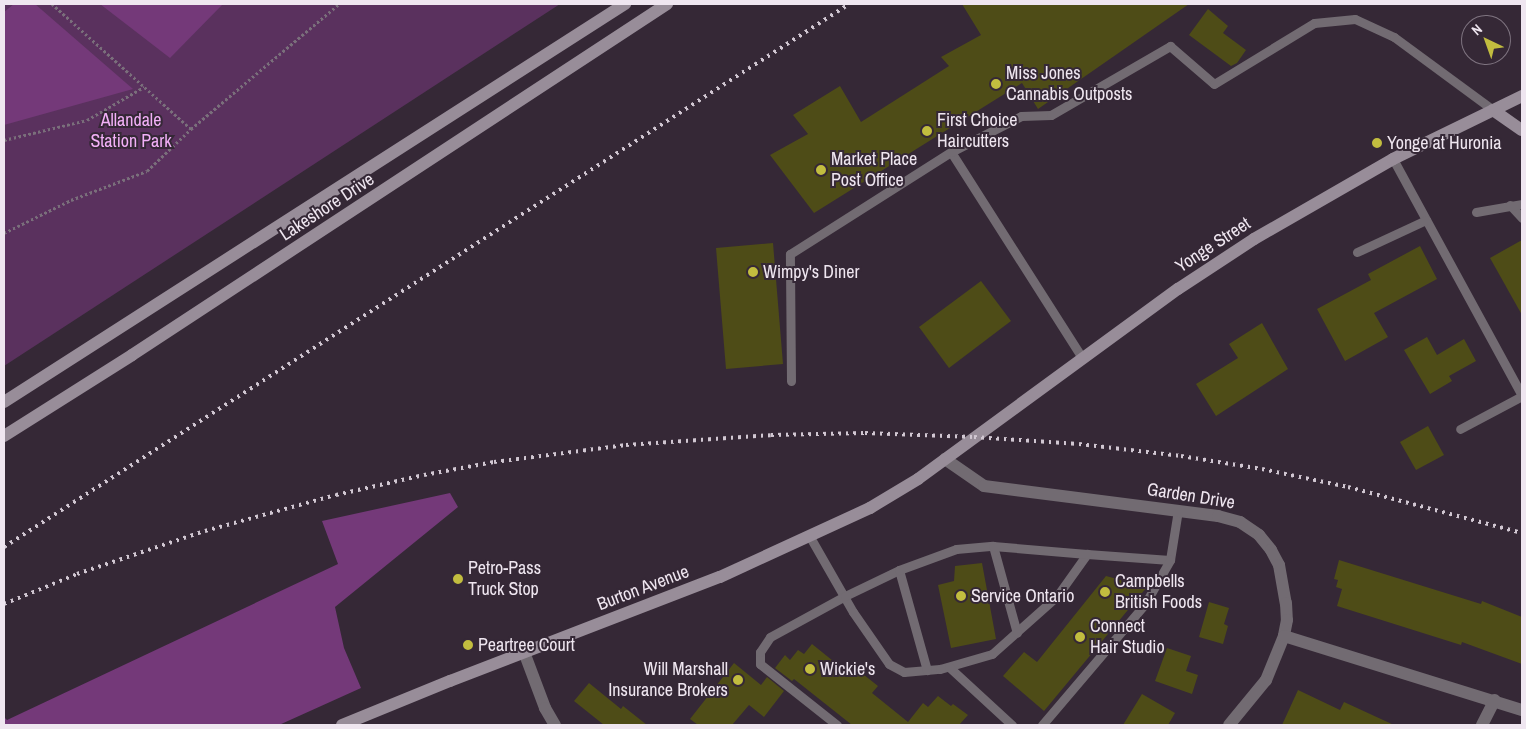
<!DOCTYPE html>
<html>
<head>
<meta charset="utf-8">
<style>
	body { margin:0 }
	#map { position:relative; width:1526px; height:729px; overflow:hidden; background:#352836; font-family:"Archivo Narrow",sans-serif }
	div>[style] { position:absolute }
	.green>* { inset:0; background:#5a315e }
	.forest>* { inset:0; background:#743979 }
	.building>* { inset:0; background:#4e4c17 }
	.path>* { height:3px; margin-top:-1.5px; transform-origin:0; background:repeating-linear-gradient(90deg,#7a6f7b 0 2.5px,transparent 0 5px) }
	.service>* { height:9px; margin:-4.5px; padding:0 4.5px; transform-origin:4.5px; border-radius:4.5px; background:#726b72 }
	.minor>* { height:12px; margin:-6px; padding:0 6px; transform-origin:6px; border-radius:6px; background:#726b72 }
	.secondary>* { height:12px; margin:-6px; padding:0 6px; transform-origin:6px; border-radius:6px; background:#988d99 }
	.rail>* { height:4px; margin-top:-2px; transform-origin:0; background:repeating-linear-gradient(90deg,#d1c7d2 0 2.5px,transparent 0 7.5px) }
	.dots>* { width:14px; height:14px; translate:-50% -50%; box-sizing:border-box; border:2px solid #352836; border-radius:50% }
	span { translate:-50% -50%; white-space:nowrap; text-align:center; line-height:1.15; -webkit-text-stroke:4px #352836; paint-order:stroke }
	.poi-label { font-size:18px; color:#efe6f0 }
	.left { translate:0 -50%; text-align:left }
	.right { translate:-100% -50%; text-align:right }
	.park-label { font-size:18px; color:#f2b0f7 }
	.street-label { font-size:18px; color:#efe6f0 }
	.frame { position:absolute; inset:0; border:5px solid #efe6f0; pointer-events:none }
	.north { position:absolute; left:1461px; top:15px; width:50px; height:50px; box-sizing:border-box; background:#352836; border:1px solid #7f7480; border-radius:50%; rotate:318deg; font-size:14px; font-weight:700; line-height:20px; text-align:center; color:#efe6f0 }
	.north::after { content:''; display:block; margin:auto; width:18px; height:22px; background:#c2bd3f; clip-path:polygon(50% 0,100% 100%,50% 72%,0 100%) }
</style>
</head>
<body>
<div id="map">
	<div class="green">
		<i style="clip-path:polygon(4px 4px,560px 4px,4px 366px)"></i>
	</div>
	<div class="forest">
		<i style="clip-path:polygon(14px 4px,35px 4px,133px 89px,4px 125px,4px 12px)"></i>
		<i style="clip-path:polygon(100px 4px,223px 4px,170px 58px)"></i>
		<i style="clip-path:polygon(450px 493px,458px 507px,335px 607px,344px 648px,361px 688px,279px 725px,4px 725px,4px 717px,7px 720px,338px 564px,322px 521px)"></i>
	</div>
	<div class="building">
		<i style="clip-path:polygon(962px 4px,1189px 4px,1038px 109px,1022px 83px,814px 213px,770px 155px,808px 134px,793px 115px,840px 86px,861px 122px,949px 66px,941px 57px,981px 35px)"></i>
		<i style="clip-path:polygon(1208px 9px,1228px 26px,1223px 33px,1246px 50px,1237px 63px,1231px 66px,1189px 35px)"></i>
		<i style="clip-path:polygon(1522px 240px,1522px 315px,1490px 258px)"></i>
		<i style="clip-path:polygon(773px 243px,783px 364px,726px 369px,716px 248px)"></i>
		<i style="clip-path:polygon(1420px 246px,1437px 279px,1374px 313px,1388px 337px,1345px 361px,1317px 309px,1371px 280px,1368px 274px)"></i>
		<i style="clip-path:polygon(981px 281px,1011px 321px,949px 368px,919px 327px)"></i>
		<i style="clip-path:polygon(1262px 323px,1288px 369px,1216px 416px,1196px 384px,1238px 358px,1229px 344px)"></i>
		<i style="clip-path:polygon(1427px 337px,1437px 355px,1464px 339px,1476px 361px,1449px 376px,1452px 381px,1430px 394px,1404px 350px)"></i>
		<i style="clip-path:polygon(1428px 426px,1444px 455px,1416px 470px,1400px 442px)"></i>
		<i style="clip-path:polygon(1339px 560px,1481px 604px,1482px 601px,1522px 617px,1522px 664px,1462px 642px,1461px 645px,1337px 606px,1342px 589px,1336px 587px,1338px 580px,1334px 579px)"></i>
		<i style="clip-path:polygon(982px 563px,996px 639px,951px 648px,938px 585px,954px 581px,955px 566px)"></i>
		<i style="clip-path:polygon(1106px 576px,1147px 587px,1044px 711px,1003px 676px,1024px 652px,1037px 662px)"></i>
		<i style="clip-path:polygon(1209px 602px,1229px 608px,1224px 624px,1228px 626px,1223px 644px,1199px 637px)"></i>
		<i style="clip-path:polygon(812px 644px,848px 673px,854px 667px,878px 686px,872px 693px,908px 722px,923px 703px,928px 707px,938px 696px,951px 706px,953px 704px,968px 715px,959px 725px,852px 725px,794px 679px,792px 681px,775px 668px,785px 655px,790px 660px,798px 650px,804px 654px)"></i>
		<i style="clip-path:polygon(1167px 648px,1191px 656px,1186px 671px,1198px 675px,1192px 694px,1155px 681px)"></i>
		<i style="clip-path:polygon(734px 663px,761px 685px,767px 677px,784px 691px,764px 717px,749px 705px,732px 725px,698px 725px,690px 719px)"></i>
		<i style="clip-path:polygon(589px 683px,621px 709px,623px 706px,647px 725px,604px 725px,574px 701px)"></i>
		<i style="clip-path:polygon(1298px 690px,1340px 710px,1344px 702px,1394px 725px,1282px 725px)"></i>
		<i style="clip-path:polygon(1142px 694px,1175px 713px,1168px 725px,1123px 725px)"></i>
	</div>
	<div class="path">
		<i style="left:191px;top:129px;width:194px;rotate:-40.2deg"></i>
		<i style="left:4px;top:140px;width:85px;rotate:-13.5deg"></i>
		<i style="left:87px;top:120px;width:66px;rotate:-30.1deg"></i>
		<i style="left:4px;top:233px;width:75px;rotate:-26.2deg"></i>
		<i style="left:71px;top:200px;width:81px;rotate:-20.9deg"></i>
		<i style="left:147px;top:171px;width:61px;rotate:-43.7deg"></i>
		<i style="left:191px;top:129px;width:187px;rotate:-138deg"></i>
	</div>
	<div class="service">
		<i style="left:951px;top:152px;width:244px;rotate:57.5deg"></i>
		<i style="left:1393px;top:159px;width:270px;rotate:61.4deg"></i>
		<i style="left:1522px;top:396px;width:70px;rotate:152deg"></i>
		<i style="left:1510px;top:205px;width:18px;rotate:47deg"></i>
		<i style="left:1476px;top:212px;width:47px;rotate:-9.9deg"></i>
		<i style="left:1357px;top:252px;width:76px;rotate:-24.9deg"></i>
		<i style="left:791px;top:381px;width:127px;rotate:-90.5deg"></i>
		<i style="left:790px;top:254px;width:191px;rotate:-32.4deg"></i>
		<i style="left:951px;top:152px;width:79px;rotate:-27.2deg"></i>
		<i style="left:1021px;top:116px;width:30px;rotate:-2deg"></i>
		<i style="left:1051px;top:115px;width:138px;rotate:-30.1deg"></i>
		<i style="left:1170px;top:46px;width:58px;rotate:40.8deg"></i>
		<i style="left:1214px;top:84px;width:117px;rotate:-31.4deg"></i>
		<i style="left:1314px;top:23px;width:41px;rotate:-5.6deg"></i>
		<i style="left:1355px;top:19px;width:43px;rotate:24.8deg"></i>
		<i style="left:1394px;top:37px;width:123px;rotate:36.4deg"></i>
		<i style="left:810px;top:537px;width:86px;rotate:60.2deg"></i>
		<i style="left:853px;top:612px;width:63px;rotate:55.3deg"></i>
		<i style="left:889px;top:664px;width:17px;rotate:28deg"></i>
		<i style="left:904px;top:672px;width:36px;rotate:-5deg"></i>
		<i style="left:940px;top:669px;width:54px;rotate:-16.1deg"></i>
		<i style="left:992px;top:654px;width:87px;rotate:-41.7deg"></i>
		<i style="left:1057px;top:596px;width:52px;rotate:-54.5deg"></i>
		<i style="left:1087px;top:554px;width:83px;rotate:4.1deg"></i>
		<i style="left:1170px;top:560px;width:51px;rotate:-80.9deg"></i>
		<i style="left:993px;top:546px;width:90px;rotate:74.6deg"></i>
		<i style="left:899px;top:570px;width:104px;rotate:74.4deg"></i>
		<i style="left:949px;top:667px;width:86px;rotate:42.6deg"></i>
		<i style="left:837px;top:725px;width:98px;rotate:-141.6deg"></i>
		<i style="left:760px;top:664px;width:12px;rotate:-90deg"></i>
		<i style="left:760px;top:652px;width:18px;rotate:-56deg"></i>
		<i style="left:770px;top:637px;width:85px;rotate:-28.7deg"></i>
		<i style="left:845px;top:596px;width:60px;rotate:-25.7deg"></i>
		<i style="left:899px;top:570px;width:61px;rotate:-20.2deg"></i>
		<i style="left:956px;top:549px;width:37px;rotate:-5deg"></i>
		<i style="left:993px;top:546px;width:94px;rotate:4.9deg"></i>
		<i style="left:1042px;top:725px;width:159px;rotate:-49.6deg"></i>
		<i style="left:1145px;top:604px;width:51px;rotate:-60.4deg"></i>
	</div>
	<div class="minor">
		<i style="left:945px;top:459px;width:47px;rotate:34.7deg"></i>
		<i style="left:984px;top:486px;width:236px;rotate:7.3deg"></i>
		<i style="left:1218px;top:516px;width:23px;rotate:15deg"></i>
		<i style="left:1240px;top:522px;width:23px;rotate:34deg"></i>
		<i style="left:1259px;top:535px;width:19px;rotate:51deg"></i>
		<i style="left:1271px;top:550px;width:17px;rotate:62deg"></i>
		<i style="left:1279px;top:565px;width:39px;rotate:80deg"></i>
		<i style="left:1286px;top:603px;width:17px;rotate:87deg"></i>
		<i style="left:1287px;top:620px;width:16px;rotate:101deg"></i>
		<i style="left:1284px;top:636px;width:48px;rotate:112.2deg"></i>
		<i style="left:1266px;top:680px;width:58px;rotate:129.4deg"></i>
		<i style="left:1284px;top:636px;width:249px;rotate:17.3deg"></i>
		<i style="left:524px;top:652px;width:60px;rotate:69.4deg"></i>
		<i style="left:545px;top:708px;width:20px;rotate:60deg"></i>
		<i style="left:1482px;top:725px;width:28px;rotate:-63deg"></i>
	</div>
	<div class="secondary">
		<i style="left:1493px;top:110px;width:35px;rotate:35deg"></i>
		<i style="left:4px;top:402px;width:738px;rotate:-32.66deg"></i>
		<i style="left:4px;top:436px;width:151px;rotate:-32.3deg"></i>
		<i style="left:132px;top:355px;width:640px;rotate:-33.27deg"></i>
		<i style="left:342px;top:725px;width:117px;rotate:-22.2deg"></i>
		<i style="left:450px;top:681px;width:289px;rotate:-21.1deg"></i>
		<i style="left:720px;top:577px;width:165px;rotate:-24.7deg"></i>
		<i style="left:870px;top:508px;width:56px;rotate:-31.1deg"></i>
		<i style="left:918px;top:479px;width:322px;rotate:-36.2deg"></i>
		<i style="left:1178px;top:289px;width:91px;rotate:-33.3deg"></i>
		<i style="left:1254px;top:239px;width:160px;rotate:-29.9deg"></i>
		<i style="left:1393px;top:159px;width:144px;rotate:-26deg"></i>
	</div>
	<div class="rail">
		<i style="left:4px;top:547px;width:1004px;rotate:-32.72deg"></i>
		<i style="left:4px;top:604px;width:79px;rotate:-22.3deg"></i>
		<i style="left:77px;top:574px;width:135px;rotate:-18.6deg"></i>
		<i style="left:205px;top:531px;width:136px;rotate:-15.4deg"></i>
		<i style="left:336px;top:495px;width:90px;rotate:-12.8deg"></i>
		<i style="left:424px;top:475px;width:71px;rotate:-10.5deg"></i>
		<i style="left:494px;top:462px;width:133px;rotate:-7.3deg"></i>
		<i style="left:626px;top:445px;width:145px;rotate:-3.9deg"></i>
		<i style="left:771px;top:435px;width:94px;rotate:-1.2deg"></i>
		<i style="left:865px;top:433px;width:109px;rotate:2.1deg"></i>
		<i style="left:974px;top:437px;width:105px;rotate:3.8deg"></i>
		<i style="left:1079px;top:444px;width:103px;rotate:6.7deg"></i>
		<i style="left:1181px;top:456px;width:82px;rotate:9.1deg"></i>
		<i style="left:1262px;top:469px;width:88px;rotate:11.8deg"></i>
		<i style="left:1348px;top:487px;width:180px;rotate:14.8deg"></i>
	</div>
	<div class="dots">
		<i style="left:996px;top:84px;background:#c2bd3f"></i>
		<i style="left:927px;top:131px;background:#c2bd3f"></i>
		<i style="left:1377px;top:143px;background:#c2bd3f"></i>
		<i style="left:821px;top:170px;background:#c2bd3f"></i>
		<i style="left:753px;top:272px;background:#c2bd3f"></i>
		<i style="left:458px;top:579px;background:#c2bd3f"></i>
		<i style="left:1105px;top:592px;background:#c2bd3f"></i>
		<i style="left:961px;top:596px;background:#c2bd3f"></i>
		<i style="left:1080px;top:637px;background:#c2bd3f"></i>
		<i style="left:468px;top:645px;background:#c2bd3f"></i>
		<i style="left:810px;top:669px;background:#c2bd3f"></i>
		<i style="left:738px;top:680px;background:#c2bd3f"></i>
	</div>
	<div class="poi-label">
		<span class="left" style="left:1006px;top:84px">Miss Jones<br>Cannabis Outposts</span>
		<span class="left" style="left:937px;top:131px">First Choice<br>Haircutters</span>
		<span class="left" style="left:1387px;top:143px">Yonge at Huronia</span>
		<span class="left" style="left:831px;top:170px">Market Place<br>Post Office</span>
		<span class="left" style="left:763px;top:272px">Wimpy's Diner</span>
		<span class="left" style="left:468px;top:579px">Petro-Pass<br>Truck Stop</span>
		<span class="left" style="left:1115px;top:592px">Campbells<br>British Foods</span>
		<span class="left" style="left:971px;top:596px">Service Ontario</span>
		<span class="left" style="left:1090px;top:637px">Connect<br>Hair Studio</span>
		<span class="left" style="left:478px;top:645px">Peartree Court</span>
		<span class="left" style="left:820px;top:669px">Wickie's</span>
		<span class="right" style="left:728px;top:680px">Will Marshall<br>Insurance Brokers</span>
	</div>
	<div class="park-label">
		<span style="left:131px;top:131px">Allandale<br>Station Park</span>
	</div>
	<div class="street-label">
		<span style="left:327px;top:207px;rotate:-33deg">Lakeshore Drive</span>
		<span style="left:1213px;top:245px;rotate:-33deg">Yonge Street</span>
		<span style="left:1191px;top:496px;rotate:9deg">Garden Drive</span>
		<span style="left:643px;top:588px;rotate:-21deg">Burton Avenue</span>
	</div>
	<div class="frame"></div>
	<div class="north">N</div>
</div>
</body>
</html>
